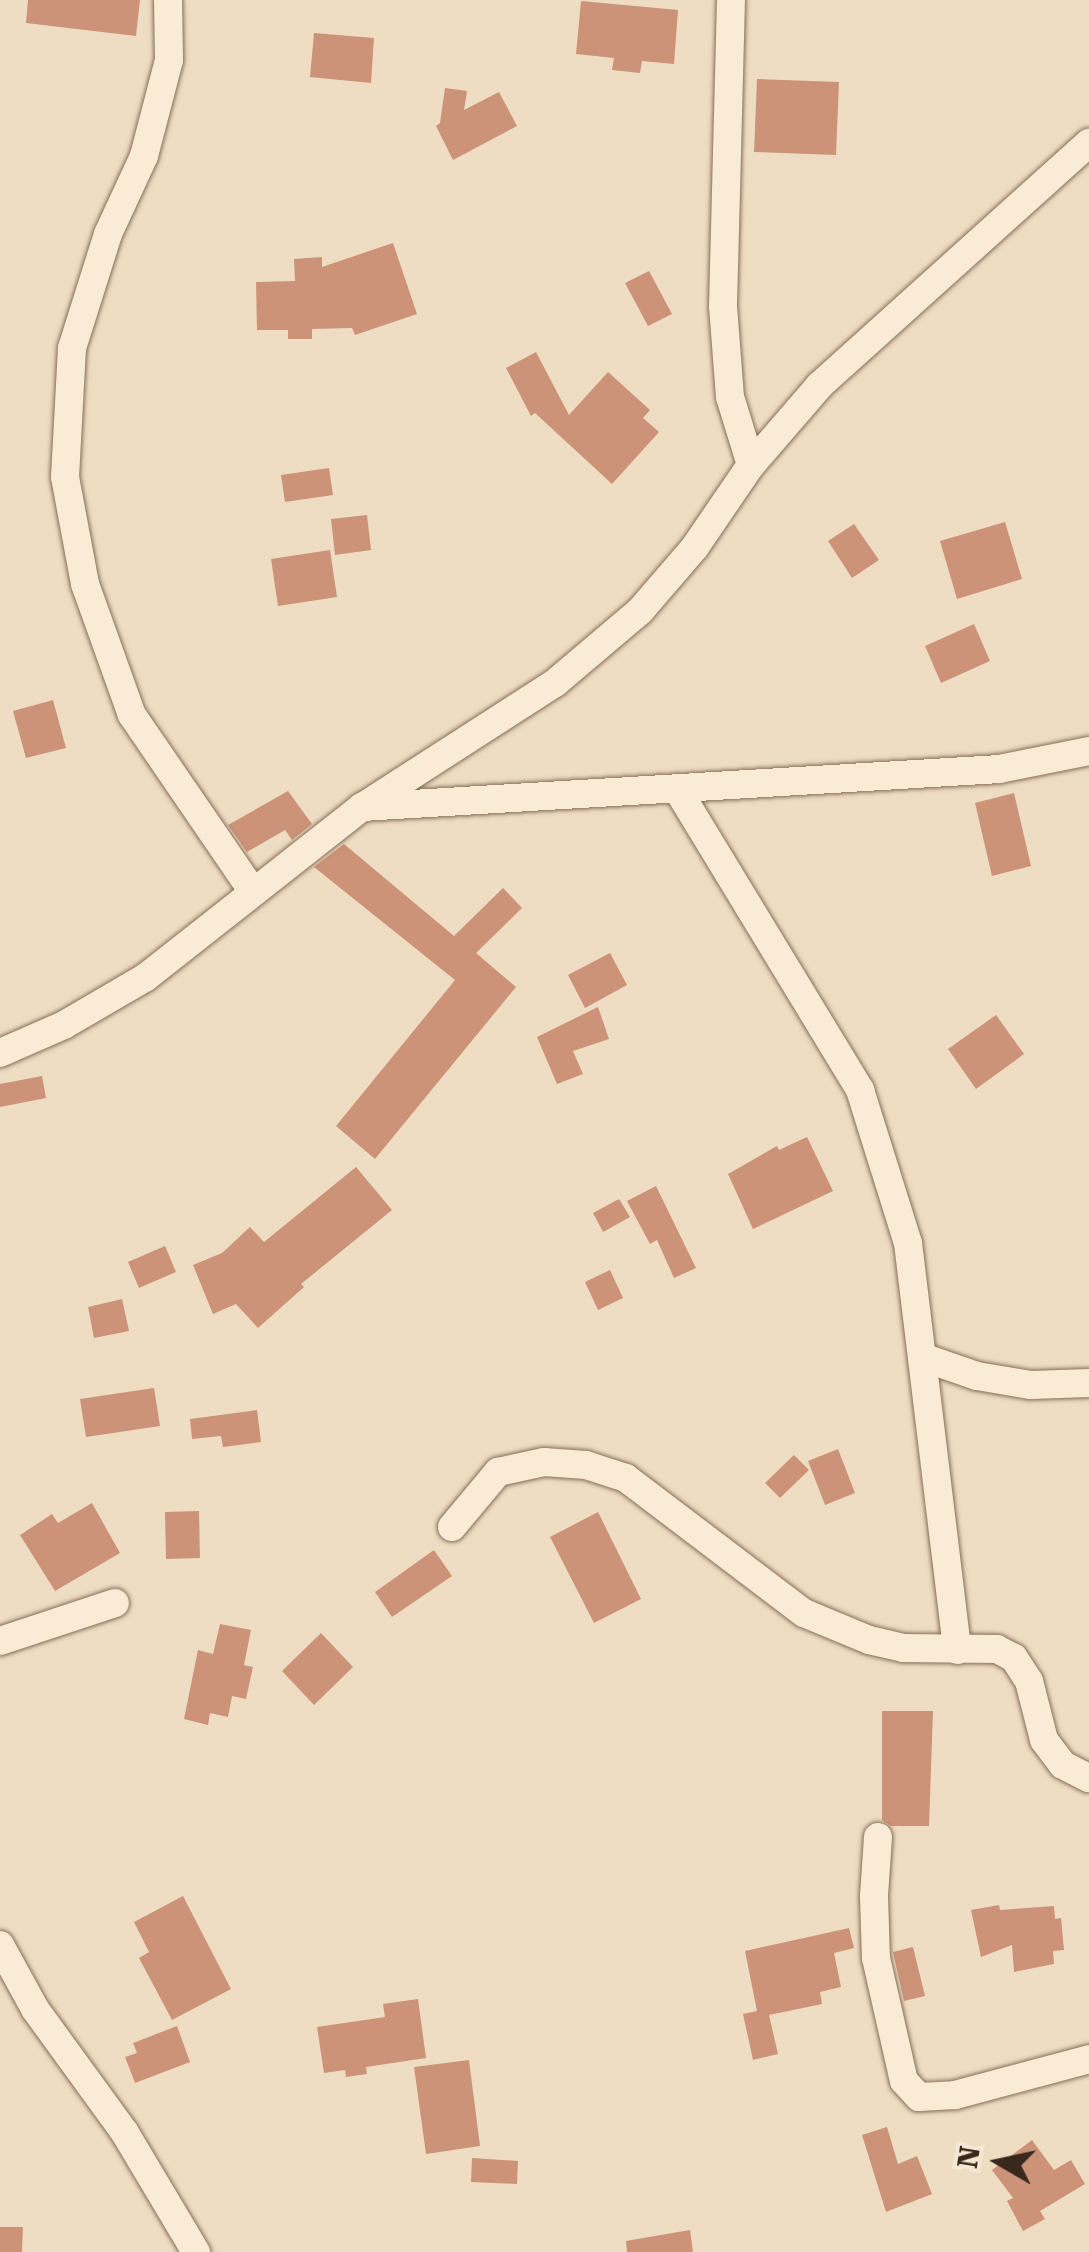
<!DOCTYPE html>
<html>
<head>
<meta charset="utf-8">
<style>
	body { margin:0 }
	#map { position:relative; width:1089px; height:2252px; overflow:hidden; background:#eeddc2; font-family:"Roboto Serif",serif }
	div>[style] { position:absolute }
	.building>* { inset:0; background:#cc9378 }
	.roads { filter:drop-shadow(0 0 2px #886e59) drop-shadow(0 0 2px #886e59) }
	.street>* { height:28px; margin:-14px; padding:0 14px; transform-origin:14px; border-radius:14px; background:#f9ebd5 }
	span { translate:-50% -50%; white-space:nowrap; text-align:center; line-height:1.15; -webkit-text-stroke:10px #f5e8d2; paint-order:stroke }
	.north { position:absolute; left:949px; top:2112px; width:100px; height:100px; -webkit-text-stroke:8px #f5e8d2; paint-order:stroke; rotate:279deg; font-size:28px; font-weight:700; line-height:40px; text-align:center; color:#38281d }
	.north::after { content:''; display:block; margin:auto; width:35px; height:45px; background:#38281d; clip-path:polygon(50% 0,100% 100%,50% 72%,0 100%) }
</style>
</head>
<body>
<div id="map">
	<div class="building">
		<i style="clip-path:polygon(28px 0,140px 0,136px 36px,26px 23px)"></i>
		<i style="clip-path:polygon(581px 1px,678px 10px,674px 64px,642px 61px,640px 73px,612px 70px,614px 58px,576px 54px)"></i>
		<i style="clip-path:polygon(314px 33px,374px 38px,371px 83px,310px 77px)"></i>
		<i style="clip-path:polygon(757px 79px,839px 82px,836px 155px,754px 152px)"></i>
		<i style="clip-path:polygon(445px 88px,467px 91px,464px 110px,499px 92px,517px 126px,453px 160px,436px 126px,440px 123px)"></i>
		<i style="clip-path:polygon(393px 243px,417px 314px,355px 335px,352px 328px,312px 329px,312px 339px,288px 339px,288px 330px,257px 330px,256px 282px,295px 281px,294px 259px,322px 257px,322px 267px)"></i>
		<i style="clip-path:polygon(649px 271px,672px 314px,648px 326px,625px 283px)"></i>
		<i style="clip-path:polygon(536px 352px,569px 415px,608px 372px,650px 410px,643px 418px,659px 432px,612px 484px,535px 413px,531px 416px,506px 368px)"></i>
		<i style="clip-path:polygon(329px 468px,333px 495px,285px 502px,281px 475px)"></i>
		<i style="clip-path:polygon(367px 515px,371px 550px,335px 555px,331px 519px)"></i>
		<i style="clip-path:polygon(1005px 522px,1022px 579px,957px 599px,940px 541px)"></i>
		<i style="clip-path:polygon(854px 524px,879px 560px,852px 578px,828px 541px)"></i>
		<i style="clip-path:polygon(330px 550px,337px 597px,278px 606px,271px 559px)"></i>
		<i style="clip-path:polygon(974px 624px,990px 661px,941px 683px,925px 646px)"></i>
		<i style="clip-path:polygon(53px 700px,66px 748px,26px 758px,13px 711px)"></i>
		<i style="clip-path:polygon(288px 791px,312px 824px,292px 840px,285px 830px,247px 852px,228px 825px)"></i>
		<i style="clip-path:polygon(1014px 793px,1031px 866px,992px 876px,975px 803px)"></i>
		<i style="clip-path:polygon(344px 844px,454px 936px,503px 888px,522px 908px,476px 953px,516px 987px,375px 1159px,336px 1126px,455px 980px,314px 867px)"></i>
		<i style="clip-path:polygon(610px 953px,627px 985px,585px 1008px,568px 975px)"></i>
		<i style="clip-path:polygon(598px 1007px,609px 1039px,573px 1051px,583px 1074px,557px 1084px,537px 1037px)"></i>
		<i style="clip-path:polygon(996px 1015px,1024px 1054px,976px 1089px,948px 1049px)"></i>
		<i style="clip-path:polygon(42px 1076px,46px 1098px,0 1107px,0 1084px)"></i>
		<i style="clip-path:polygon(807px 1137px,833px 1191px,753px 1229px,728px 1174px,777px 1146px,779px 1150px)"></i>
		<i style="clip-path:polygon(356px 1167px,392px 1210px,301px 1284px,304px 1287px,258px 1328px,236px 1304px,213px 1314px,193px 1265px,222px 1253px,250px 1227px,264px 1242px)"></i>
		<i style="clip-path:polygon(656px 1186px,696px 1268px,674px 1278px,657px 1240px,650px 1244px,627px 1201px)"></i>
		<i style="clip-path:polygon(619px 1199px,630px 1217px,603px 1232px,593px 1213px)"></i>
		<i style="clip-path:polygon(165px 1246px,176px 1272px,139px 1288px,128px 1262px)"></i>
		<i style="clip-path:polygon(610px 1270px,623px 1298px,598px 1310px,585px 1282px)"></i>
		<i style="clip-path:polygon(122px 1299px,129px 1331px,94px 1338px,88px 1307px)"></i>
		<i style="clip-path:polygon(154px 1388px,160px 1426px,86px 1437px,80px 1399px)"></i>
		<i style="clip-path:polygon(257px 1410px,261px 1442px,223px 1447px,221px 1436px,192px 1439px,190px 1419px)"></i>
		<i style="clip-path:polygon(838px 1449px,855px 1493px,825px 1505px,808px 1461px)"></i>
		<i style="clip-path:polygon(794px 1455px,809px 1470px,780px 1498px,765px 1483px)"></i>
		<i style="clip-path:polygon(92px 1503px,120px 1553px,55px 1591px,20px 1535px,52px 1514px,58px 1523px)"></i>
		<i style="clip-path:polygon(199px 1511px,200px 1558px,166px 1559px,165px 1512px)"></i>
		<i style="clip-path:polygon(598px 1512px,641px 1599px,594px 1623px,550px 1537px)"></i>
		<i style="clip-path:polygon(434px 1550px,452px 1576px,392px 1617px,375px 1592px)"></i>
		<i style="clip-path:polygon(220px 1624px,251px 1630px,244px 1665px,253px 1667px,246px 1699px,232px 1696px,228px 1717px,210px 1713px,208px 1725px,184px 1719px,198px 1650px,213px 1654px)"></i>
		<i style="clip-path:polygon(321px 1633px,353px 1667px,314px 1705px,282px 1671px)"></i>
		<i style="clip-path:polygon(882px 1711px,933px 1711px,929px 1826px,891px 1826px,882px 1820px)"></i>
		<i style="clip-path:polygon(183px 1896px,231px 1989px,172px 2020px,139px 1958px,149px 1952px,134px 1922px)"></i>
		<i style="clip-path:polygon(999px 1905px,1000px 1910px,1054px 1906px,1055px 1919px,1061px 1918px,1064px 1950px,1053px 1951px,1054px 1964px,1014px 1972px,1012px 1945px,981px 1957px,971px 1910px)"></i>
		<i style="clip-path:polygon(849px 1928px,854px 1948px,834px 1953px,841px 1987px,820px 1992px,822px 2004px,769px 2015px,778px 2054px,753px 2060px,743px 2014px,757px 2011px,745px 1951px)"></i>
		<i style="clip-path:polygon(913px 1947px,925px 1996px,904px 2001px,893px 1952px)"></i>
		<i style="clip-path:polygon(418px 1999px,426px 2058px,366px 2067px,367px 2074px,346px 2077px,345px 2070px,324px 2073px,317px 2027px,385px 2017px,383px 2004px)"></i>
		<i style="clip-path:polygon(177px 2026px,190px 2062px,135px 2083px,125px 2057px,137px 2053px,133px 2043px)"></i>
		<i style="clip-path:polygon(469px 2060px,480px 2146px,426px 2154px,414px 2067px)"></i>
		<i style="clip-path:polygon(887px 2127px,898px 2164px,917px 2156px,932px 2194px,886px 2212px,862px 2135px)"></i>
		<i style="clip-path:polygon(1032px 2140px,1054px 2170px,1071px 2160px,1085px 2184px,1040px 2211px,1045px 2219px,1023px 2231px,1007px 2201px,1013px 2198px,992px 2170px)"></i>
		<i style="clip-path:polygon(472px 2158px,518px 2161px,517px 2184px,471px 2182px)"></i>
		<i style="clip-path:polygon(0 2227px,23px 2227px,22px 2252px,0 2252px)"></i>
		<i style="clip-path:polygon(690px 2230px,693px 2252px,627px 2252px,626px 2241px)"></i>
	</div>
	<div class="roads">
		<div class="street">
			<i style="left:168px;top:0;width:60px;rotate:89deg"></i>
			<i style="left:169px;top:60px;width:99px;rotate:104.6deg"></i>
			<i style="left:144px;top:156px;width:86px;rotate:114.8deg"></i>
			<i style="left:108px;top:234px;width:120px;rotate:107.5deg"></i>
			<i style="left:72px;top:348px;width:129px;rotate:93.1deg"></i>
			<i style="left:65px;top:477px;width:109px;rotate:79.4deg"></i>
			<i style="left:85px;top:584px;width:139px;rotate:70.3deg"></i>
			<i style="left:132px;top:715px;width:212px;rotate:55.6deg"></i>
			<i style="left:731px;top:0;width:306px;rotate:91.5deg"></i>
			<i style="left:723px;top:306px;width:91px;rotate:85.6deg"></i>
			<i style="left:730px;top:397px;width:71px;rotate:72.8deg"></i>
			<i style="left:679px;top:792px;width:349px;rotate:58.7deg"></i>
			<i style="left:860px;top:1090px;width:160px;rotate:72.6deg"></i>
			<i style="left:908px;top:1243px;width:410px;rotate:83.1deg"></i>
			<i style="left:362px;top:807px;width:638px;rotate:-3.41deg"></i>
			<i style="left:999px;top:769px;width:92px;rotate:-11.3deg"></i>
			<i style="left:0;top:1053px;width:70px;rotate:-23.6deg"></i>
			<i style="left:64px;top:1025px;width:95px;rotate:-30.3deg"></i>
			<i style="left:146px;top:977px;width:273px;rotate:-38.2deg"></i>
			<i style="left:361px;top:808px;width:231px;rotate:-32.8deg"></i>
			<i style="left:555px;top:683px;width:111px;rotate:-40.3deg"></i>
			<i style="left:640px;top:611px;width:84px;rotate:-49.3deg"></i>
			<i style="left:695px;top:547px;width:99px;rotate:-55.7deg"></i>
			<i style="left:751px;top:465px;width:106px;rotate:-49.2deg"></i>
			<i style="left:820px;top:385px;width:362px;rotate:-42deg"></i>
			<i style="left:922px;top:1357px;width:58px;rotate:19.1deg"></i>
			<i style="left:977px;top:1376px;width:55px;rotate:9.5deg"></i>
			<i style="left:1031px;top:1385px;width:58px;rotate:-2deg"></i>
			<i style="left:452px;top:1527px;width:72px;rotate:-50.1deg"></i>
			<i style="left:498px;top:1472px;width:47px;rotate:-12.3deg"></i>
			<i style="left:544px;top:1462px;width:42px;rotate:4.1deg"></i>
			<i style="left:586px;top:1465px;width:42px;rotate:18deg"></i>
			<i style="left:626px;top:1478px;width:223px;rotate:37.2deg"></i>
			<i style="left:804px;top:1613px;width:70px;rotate:22.6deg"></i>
			<i style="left:869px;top:1640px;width:35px;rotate:13deg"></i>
			<i style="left:903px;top:1648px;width:94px;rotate:0.6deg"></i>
			<i style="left:997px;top:1649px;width:19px;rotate:28deg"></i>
			<i style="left:1014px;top:1658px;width:27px;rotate:57deg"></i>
			<i style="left:1029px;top:1681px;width:61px;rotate:75.7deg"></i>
			<i style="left:1044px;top:1740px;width:31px;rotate:53deg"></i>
			<i style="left:1063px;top:1765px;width:29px;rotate:27deg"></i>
			<i style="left:0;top:1641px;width:121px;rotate:-18.3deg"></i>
			<i style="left:878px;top:1837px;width:59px;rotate:93.9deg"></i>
			<i style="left:874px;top:1896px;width:62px;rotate:88.2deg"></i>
			<i style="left:876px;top:1958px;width:126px;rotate:77.2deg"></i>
			<i style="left:904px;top:2081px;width:22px;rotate:47deg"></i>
			<i style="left:919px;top:2097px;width:36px;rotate:-3deg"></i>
			<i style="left:955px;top:2095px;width:139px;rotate:-15deg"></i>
			<i style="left:0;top:1945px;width:73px;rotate:61.3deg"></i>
			<i style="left:35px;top:2009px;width:153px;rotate:54deg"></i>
			<i style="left:125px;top:2133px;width:139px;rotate:59.2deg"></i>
		</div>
	</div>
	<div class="north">N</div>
</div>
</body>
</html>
